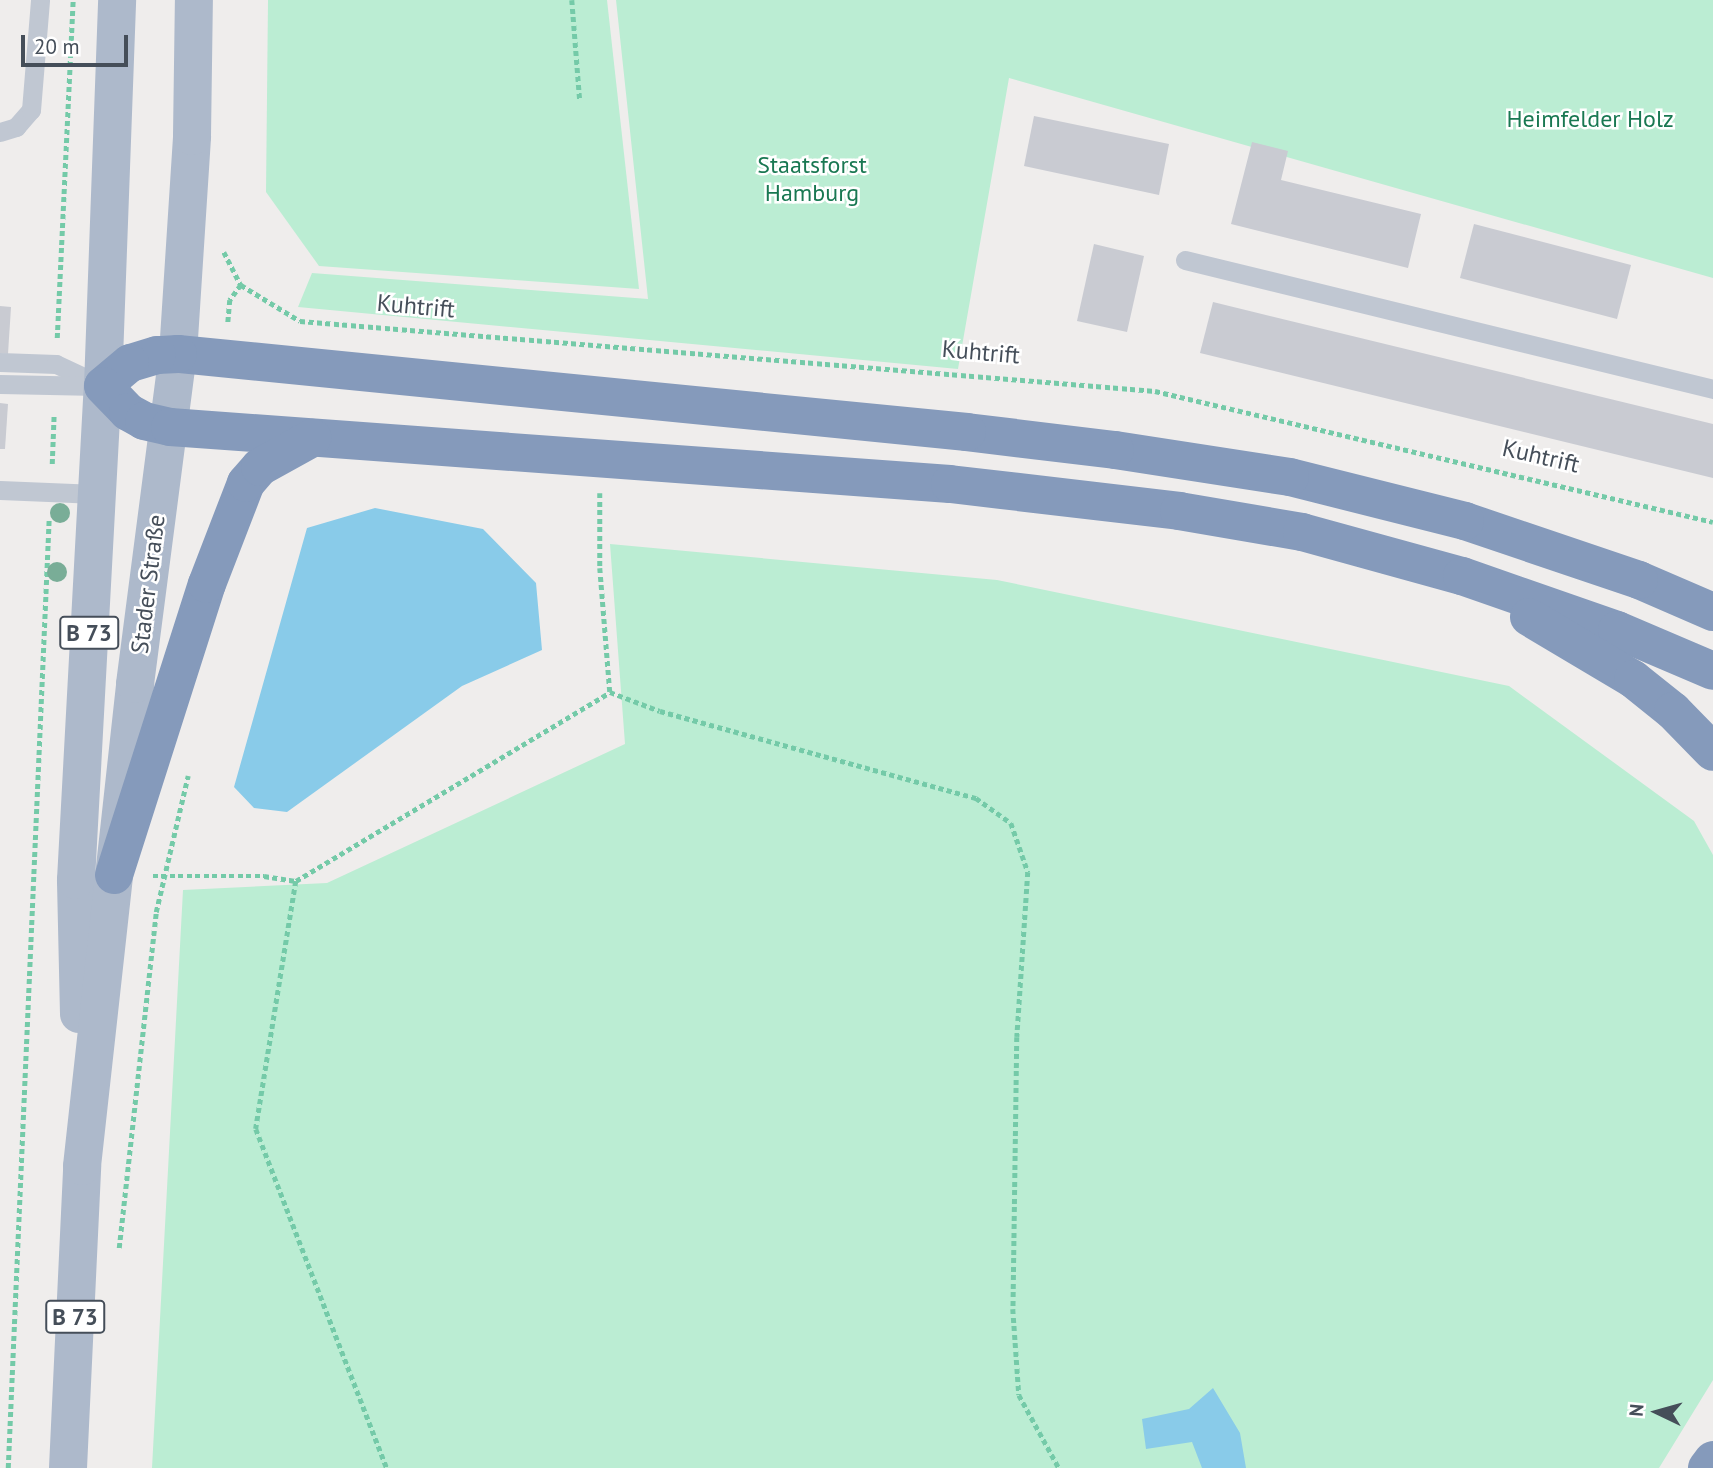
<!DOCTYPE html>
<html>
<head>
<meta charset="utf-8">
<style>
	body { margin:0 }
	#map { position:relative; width:1713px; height:1468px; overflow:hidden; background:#efedec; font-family:"PT Sans",sans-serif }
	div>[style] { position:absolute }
	.green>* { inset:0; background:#bbedd3 }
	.water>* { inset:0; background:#89cbe9 }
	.building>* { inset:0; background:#c9cbd2 }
	.path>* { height:4.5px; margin-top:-2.25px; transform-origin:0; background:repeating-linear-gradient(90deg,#74caa8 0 5px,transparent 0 8.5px) }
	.service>* { height:19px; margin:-9.5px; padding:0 9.5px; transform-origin:9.5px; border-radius:9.5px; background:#c0c7d2 }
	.primary>* { height:38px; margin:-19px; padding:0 19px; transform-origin:19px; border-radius:19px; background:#adb9cb }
	.motorway>* { height:38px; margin:-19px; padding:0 19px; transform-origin:19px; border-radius:19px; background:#859abb }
	.trees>* { width:20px; height:20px; margin:-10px; border-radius:50%; background:#79ad97 }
	span { translate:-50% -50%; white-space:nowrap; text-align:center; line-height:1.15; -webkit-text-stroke:5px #fff; paint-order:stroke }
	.shield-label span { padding:2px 5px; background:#fff; border:2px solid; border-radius:5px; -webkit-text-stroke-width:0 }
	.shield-label { font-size:23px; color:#454e59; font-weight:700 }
	.park-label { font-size:24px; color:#197852 }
	.street-label { font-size:24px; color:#454e59 }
	.north { position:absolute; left:1622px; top:1377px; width:70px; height:70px; -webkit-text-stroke:5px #fff; paint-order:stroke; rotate:275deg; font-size:19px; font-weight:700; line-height:28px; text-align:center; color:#454e59 }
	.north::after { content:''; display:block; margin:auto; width:24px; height:32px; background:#454e59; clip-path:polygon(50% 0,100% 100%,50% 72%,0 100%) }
	.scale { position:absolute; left:21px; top:35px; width:107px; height:32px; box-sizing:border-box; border:4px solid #454e59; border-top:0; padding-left:9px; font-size:21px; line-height:24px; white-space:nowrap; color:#454e59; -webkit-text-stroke:5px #fff; paint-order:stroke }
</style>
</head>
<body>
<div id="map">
	<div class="green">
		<i style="clip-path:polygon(268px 0,607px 0,639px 289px,319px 266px,266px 192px)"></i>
		<i style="clip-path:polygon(616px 0,1713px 0,1713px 278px,1009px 78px,958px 369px,298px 307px,312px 273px,648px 299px)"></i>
		<i style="clip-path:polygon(610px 544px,997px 580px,1509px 686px,1694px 821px,1713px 855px,1713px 1380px,1659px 1468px,152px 1468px,183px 890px,327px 883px,625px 744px)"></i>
	</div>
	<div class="water">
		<i style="clip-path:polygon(375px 508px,483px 529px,536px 583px,542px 650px,462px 686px,287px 812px,254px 808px,234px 787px,307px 528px)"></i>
		<i style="clip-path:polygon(1213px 1388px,1240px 1433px,1246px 1468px,1202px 1468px,1192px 1442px,1146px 1449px,1142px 1419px,1189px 1409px)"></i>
	</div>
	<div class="building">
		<i style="clip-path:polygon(1034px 116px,1169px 144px,1159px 195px,1024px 166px)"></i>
		<i style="clip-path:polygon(1252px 142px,1288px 151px,1281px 180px,1421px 214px,1408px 268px,1231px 224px)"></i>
		<i style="clip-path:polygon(1474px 224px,1631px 265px,1617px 319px,1460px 278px)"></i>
		<i style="clip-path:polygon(1094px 244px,1144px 256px,1127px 332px,1077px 321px)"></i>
		<i style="clip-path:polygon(1213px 302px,1713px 424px,1713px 478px,1200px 353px)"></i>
		<i style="clip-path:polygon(0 306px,11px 307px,8px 354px,0 353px)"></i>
		<i style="clip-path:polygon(0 403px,8px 404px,5px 449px,0 449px)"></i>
	</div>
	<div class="path">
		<i style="left:572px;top:0;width:101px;rotate:85.5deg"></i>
		<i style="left:224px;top:252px;width:37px;rotate:63deg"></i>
		<i style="left:241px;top:285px;width:19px;rotate:126deg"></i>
		<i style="left:230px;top:300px;width:23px;rotate:95deg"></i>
		<i style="left:241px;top:285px;width:69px;rotate:31.4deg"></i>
		<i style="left:300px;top:321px;width:858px;rotate:4.68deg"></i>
		<i style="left:1155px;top:391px;width:573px;rotate:13.21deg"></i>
		<i style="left:57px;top:338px;width:338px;rotate:-87.3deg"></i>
		<i style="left:52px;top:464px;width:51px;rotate:-87.8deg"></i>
		<i style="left:600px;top:493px;width:75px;rotate:90deg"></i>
		<i style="left:600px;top:568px;width:124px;rotate:85.4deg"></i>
		<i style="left:610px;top:692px;width:53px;rotate:20.8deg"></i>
		<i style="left:660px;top:711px;width:328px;rotate:15.4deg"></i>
		<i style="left:976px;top:798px;width:43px;rotate:35.5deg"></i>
		<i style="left:1011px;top:823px;width:52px;rotate:70.9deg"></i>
		<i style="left:1028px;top:872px;width:165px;rotate:93.8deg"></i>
		<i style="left:1017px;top:1037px;width:272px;rotate:90.8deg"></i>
		<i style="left:1013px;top:1309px;width:86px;rotate:86deg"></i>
		<i style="left:1019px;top:1395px;width:83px;rotate:61.3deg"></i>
		<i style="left:153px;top:876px;width:111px"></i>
		<i style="left:264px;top:876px;width:32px;rotate:9deg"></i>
		<i style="left:296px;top:881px;width:366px;rotate:-31deg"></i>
		<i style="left:296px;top:881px;width:251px;rotate:99.2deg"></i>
		<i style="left:256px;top:1129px;width:363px;rotate:68.9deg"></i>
		<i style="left:119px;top:1248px;width:338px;rotate:-83.7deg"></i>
		<i style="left:156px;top:912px;width:140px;rotate:-76.8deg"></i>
		<i style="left:8px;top:1468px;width:951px;rotate:-87.53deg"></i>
	</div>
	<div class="service">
		<i style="left:0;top:132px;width:17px;rotate:-17deg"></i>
		<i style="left:16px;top:127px;width:23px;rotate:-49deg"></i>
		<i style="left:31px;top:110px;width:110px;rotate:-85.3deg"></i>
		<i style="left:1185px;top:260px;width:544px;rotate:13.73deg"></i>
		<i style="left:0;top:362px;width:56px;rotate:2deg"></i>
		<i style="left:56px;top:364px;width:52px;rotate:25.1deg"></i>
		<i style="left:0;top:384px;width:98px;rotate:1.2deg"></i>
		<i style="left:0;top:490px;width:97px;rotate:2.4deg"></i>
	</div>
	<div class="primary">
		<i style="left:79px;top:1014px;width:134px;rotate:-91.3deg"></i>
		<i style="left:76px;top:880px;width:495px;rotate:-86.9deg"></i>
		<i style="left:103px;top:386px;width:386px;rotate:-87.9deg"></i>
		<i style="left:68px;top:1468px;width:302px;rotate:-87.3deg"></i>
		<i style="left:82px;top:1166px;width:485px;rotate:-83.7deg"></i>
		<i style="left:135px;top:684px;width:333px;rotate:-82.6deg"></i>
		<i style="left:178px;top:354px;width:218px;rotate:-86.3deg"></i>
		<i style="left:192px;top:136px;width:136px;rotate:-89.2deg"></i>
	</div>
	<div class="motorway">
		<i style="left:1713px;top:612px;width:81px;rotate:-156.6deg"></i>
		<i style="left:1639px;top:580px;width:184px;rotate:-161.3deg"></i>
		<i style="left:1465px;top:521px;width:180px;rotate:-165.9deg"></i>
		<i style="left:1290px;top:477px;width:177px;rotate:-171.2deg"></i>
		<i style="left:1115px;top:450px;width:149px;rotate:-173.1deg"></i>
		<i style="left:967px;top:432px;width:793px;rotate:-174.35deg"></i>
		<i style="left:178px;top:354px;width:21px;rotate:177deg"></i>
		<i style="left:157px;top:355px;width:28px;rotate:163deg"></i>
		<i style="left:130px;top:363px;width:35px;rotate:140deg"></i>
		<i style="left:103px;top:386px;width:36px;rotate:46deg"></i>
		<i style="left:128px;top:412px;width:18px;rotate:29deg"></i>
		<i style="left:144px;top:421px;width:27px;rotate:13deg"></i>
		<i style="left:170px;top:427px;width:782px;rotate:4.18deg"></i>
		<i style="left:950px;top:484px;width:231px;rotate:6.7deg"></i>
		<i style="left:1179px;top:511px;width:125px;rotate:9.7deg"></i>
		<i style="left:1302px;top:532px;width:166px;rotate:15.4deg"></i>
		<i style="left:1462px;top:576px;width:164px;rotate:19.2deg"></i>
		<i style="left:1617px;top:630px;width:104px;rotate:23.1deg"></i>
		<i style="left:1529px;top:617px;width:121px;rotate:30.8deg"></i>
		<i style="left:1633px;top:679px;width:51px;rotate:38.7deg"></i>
		<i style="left:1673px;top:711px;width:57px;rotate:45.7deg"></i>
		<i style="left:114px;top:875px;width:305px;rotate:-72.3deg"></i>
		<i style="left:207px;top:584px;width:108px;rotate:-68.9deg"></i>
		<i style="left:246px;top:483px;width:21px;rotate:-49deg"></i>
		<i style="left:260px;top:467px;width:60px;rotate:-29.1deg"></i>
		<i style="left:1707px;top:1468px;width:10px;rotate:-53deg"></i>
	</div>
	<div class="trees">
		<i style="left:60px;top:513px"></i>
		<i style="left:57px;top:572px"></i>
	</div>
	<div class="shield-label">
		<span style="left:89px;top:633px">B 73</span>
		<span style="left:75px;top:1317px">B 73</span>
	</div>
	<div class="park-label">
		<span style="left:1590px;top:119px">Heimfelder Holz</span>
		<span style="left:812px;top:179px">Staatsforst<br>Hamburg</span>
	</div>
	<div class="street-label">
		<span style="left:416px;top:306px;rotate:5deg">Kuhtrift</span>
		<span style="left:981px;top:352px;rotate:5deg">Kuhtrift</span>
		<span style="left:1541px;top:456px;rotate:13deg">Kuhtrift</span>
		<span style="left:148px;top:584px;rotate:-83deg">Stader Straße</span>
	</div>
	<div class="north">N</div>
	<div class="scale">20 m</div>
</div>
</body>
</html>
